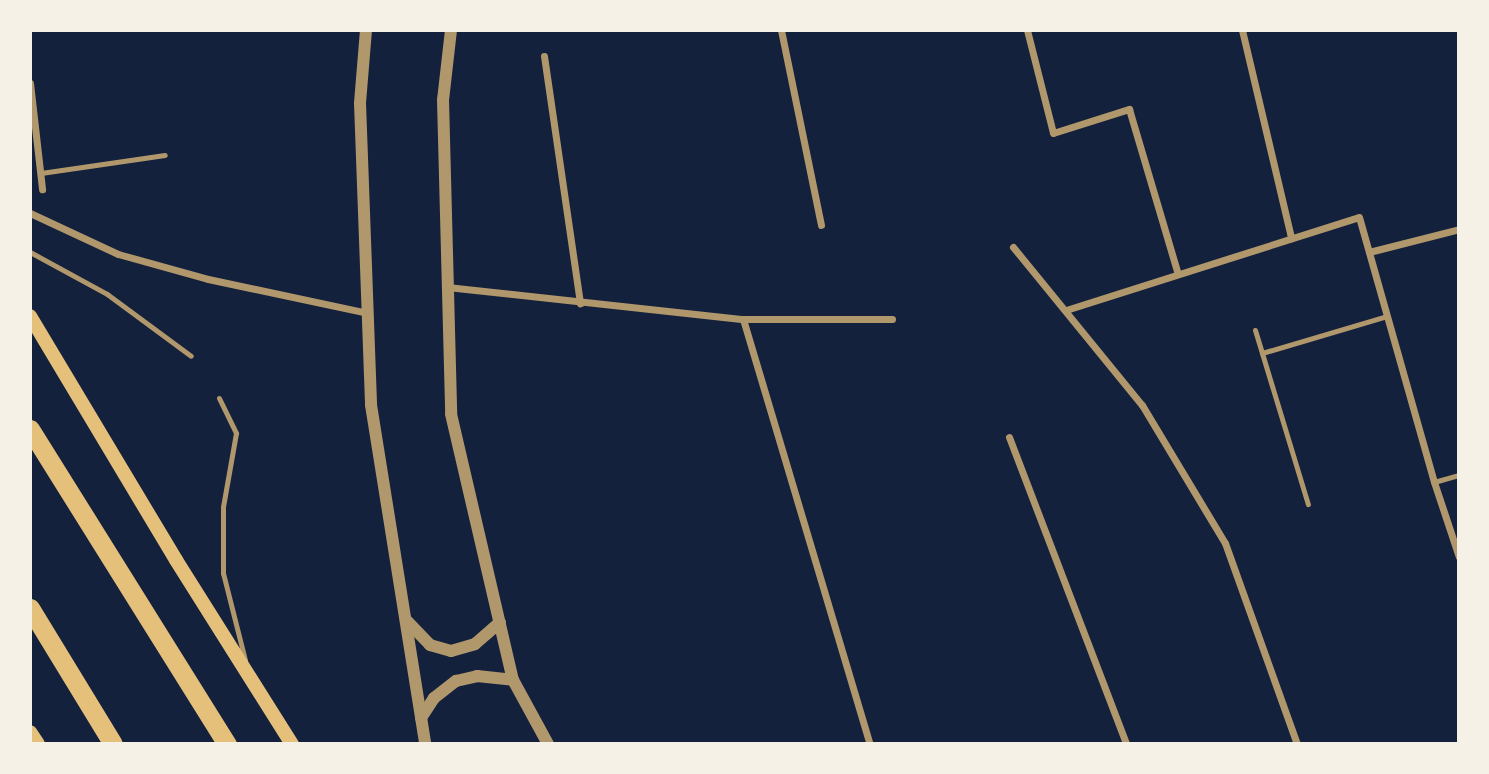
<!DOCTYPE html>
<html>
<head>
<meta charset="utf-8">
<style>
	body { margin:0 }
	#map { position:relative; width:1489px; height:774px; overflow:hidden; background:#14213d; font-family:Overpass,sans-serif }
	div>[style] { position:absolute }
	.service>* { height:5px; margin:-2.5px; padding:0 2.5px; transform-origin:2.5px; border-radius:2.5px; background:#b1986c }
	.minor>* { height:7px; margin:-3.5px; padding:0 3.5px; transform-origin:3.5px; border-radius:3.5px; background:#b1986c }
	.tertiary>* { height:12px; margin:-6px; padding:0 6px; transform-origin:6px; border-radius:6px; background:#b1986c }
	.secondary>* { height:14px; margin:-7px; padding:0 7px; transform-origin:7px; border-radius:7px; background:#e5c07b }
	.trunk>* { height:19px; margin:-9.5px; padding:0 9.5px; transform-origin:9.5px; border-radius:9.5px; background:#e5c07b }
	span { translate:-50% -50%; white-space:nowrap; text-align:center; line-height:1.15; -webkit-text-stroke:5px #f6f1e7; paint-order:stroke }
	.frame { position:absolute; inset:0; border:32px solid #f6f1e7; pointer-events:none }
</style>
</head>
<body>
<div id="map">
	<div class="service">
		<i style="left:41px;top:173px;width:125px;rotate:-8.3deg"></i>
		<i style="left:30px;top:252px;width:88px;rotate:28.6deg"></i>
		<i style="left:107px;top:294px;width:104px;rotate:36.4deg"></i>
		<i style="left:1255px;top:330px;width:182px;rotate:73.1deg"></i>
		<i style="left:1262px;top:353px;width:130px;rotate:-16.5deg"></i>
		<i style="left:219px;top:398px;width:39px;rotate:64deg"></i>
		<i style="left:236px;top:433px;width:75px;rotate:100deg"></i>
		<i style="left:223px;top:507px;width:66px;rotate:90deg"></i>
		<i style="left:223px;top:573px;width:90px;rotate:75.8deg"></i>
		<i style="left:1434px;top:482px;width:26px;rotate:-16deg"></i>
	</div>
	<div class="minor">
		<i style="left:781px;top:30px;width:199px;rotate:78.4deg"></i>
		<i style="left:1027px;top:30px;width:106px;rotate:75.8deg"></i>
		<i style="left:1053px;top:133px;width:80px;rotate:-17.5deg"></i>
		<i style="left:1129px;top:109px;width:172px;rotate:73.5deg"></i>
		<i style="left:1242px;top:30px;width:214px;rotate:76.7deg"></i>
		<i style="left:544px;top:56px;width:250px;rotate:81.7deg"></i>
		<i style="left:30px;top:83px;width:107px;rotate:83.5deg"></i>
		<i style="left:30px;top:213px;width:97px;rotate:25deg"></i>
		<i style="left:118px;top:254px;width:93px;rotate:15.5deg"></i>
		<i style="left:208px;top:279px;width:164px;rotate:12deg"></i>
		<i style="left:1013px;top:247px;width:204px;rotate:50.8deg"></i>
		<i style="left:1142px;top:405px;width:161px;rotate:59deg"></i>
		<i style="left:1225px;top:543px;width:214px;rotate:70.3deg"></i>
		<i style="left:1369px;top:252px;width:93px;rotate:-14.3deg"></i>
		<i style="left:447px;top:287px;width:298px;rotate:6.2deg"></i>
		<i style="left:743px;top:319px;width:149px"></i>
		<i style="left:1066px;top:310px;width:307px;rotate:-17.6deg"></i>
		<i style="left:1359px;top:217px;width:275px;rotate:74.2deg"></i>
		<i style="left:1434px;top:482px;width:79px;rotate:71.6deg"></i>
		<i style="left:743px;top:319px;width:444px;rotate:73.4deg"></i>
		<i style="left:1009px;top:437px;width:329px;rotate:69.1deg"></i>
	</div>
	<div class="tertiary">
		<i style="left:366px;top:30px;width:73px;rotate:94.7deg"></i>
		<i style="left:360px;top:103px;width:302px;rotate:87.9deg"></i>
		<i style="left:371px;top:405px;width:343px;rotate:80.9deg"></i>
		<i style="left:451px;top:30px;width:70px;rotate:96.5deg"></i>
		<i style="left:443px;top:100px;width:314px;rotate:88.5deg"></i>
		<i style="left:451px;top:414px;width:273px;rotate:76.9deg"></i>
		<i style="left:406px;top:620px;width:35px;rotate:46deg"></i>
		<i style="left:430px;top:645px;width:22px;rotate:16deg"></i>
		<i style="left:451px;top:651px;width:25px;rotate:-16deg"></i>
		<i style="left:475px;top:644px;width:33px;rotate:-41deg"></i>
		<i style="left:421px;top:718px;width:24px;rotate:-57deg"></i>
		<i style="left:434px;top:698px;width:28px;rotate:-38deg"></i>
		<i style="left:456px;top:681px;width:22px;rotate:-13deg"></i>
		<i style="left:477px;top:676px;width:36px;rotate:6deg"></i>
		<i style="left:513px;top:680px;width:73px;rotate:61.3deg"></i>
	</div>
	<div class="secondary">
		<i style="left:30px;top:316px;width:284px;rotate:59.1deg"></i>
		<i style="left:176px;top:560px;width:218px;rotate:57.8deg"></i>
		<i style="left:30px;top:732px;width:14px;rotate:56deg"></i>
	</div>
	<div class="trunk">
		<i style="left:30px;top:429px;width:372px;rotate:58deg"></i>
		<i style="left:30px;top:608px;width:159px;rotate:58.6deg"></i>
	</div>
	<div class="frame"></div>
</div>
</body>
</html>
